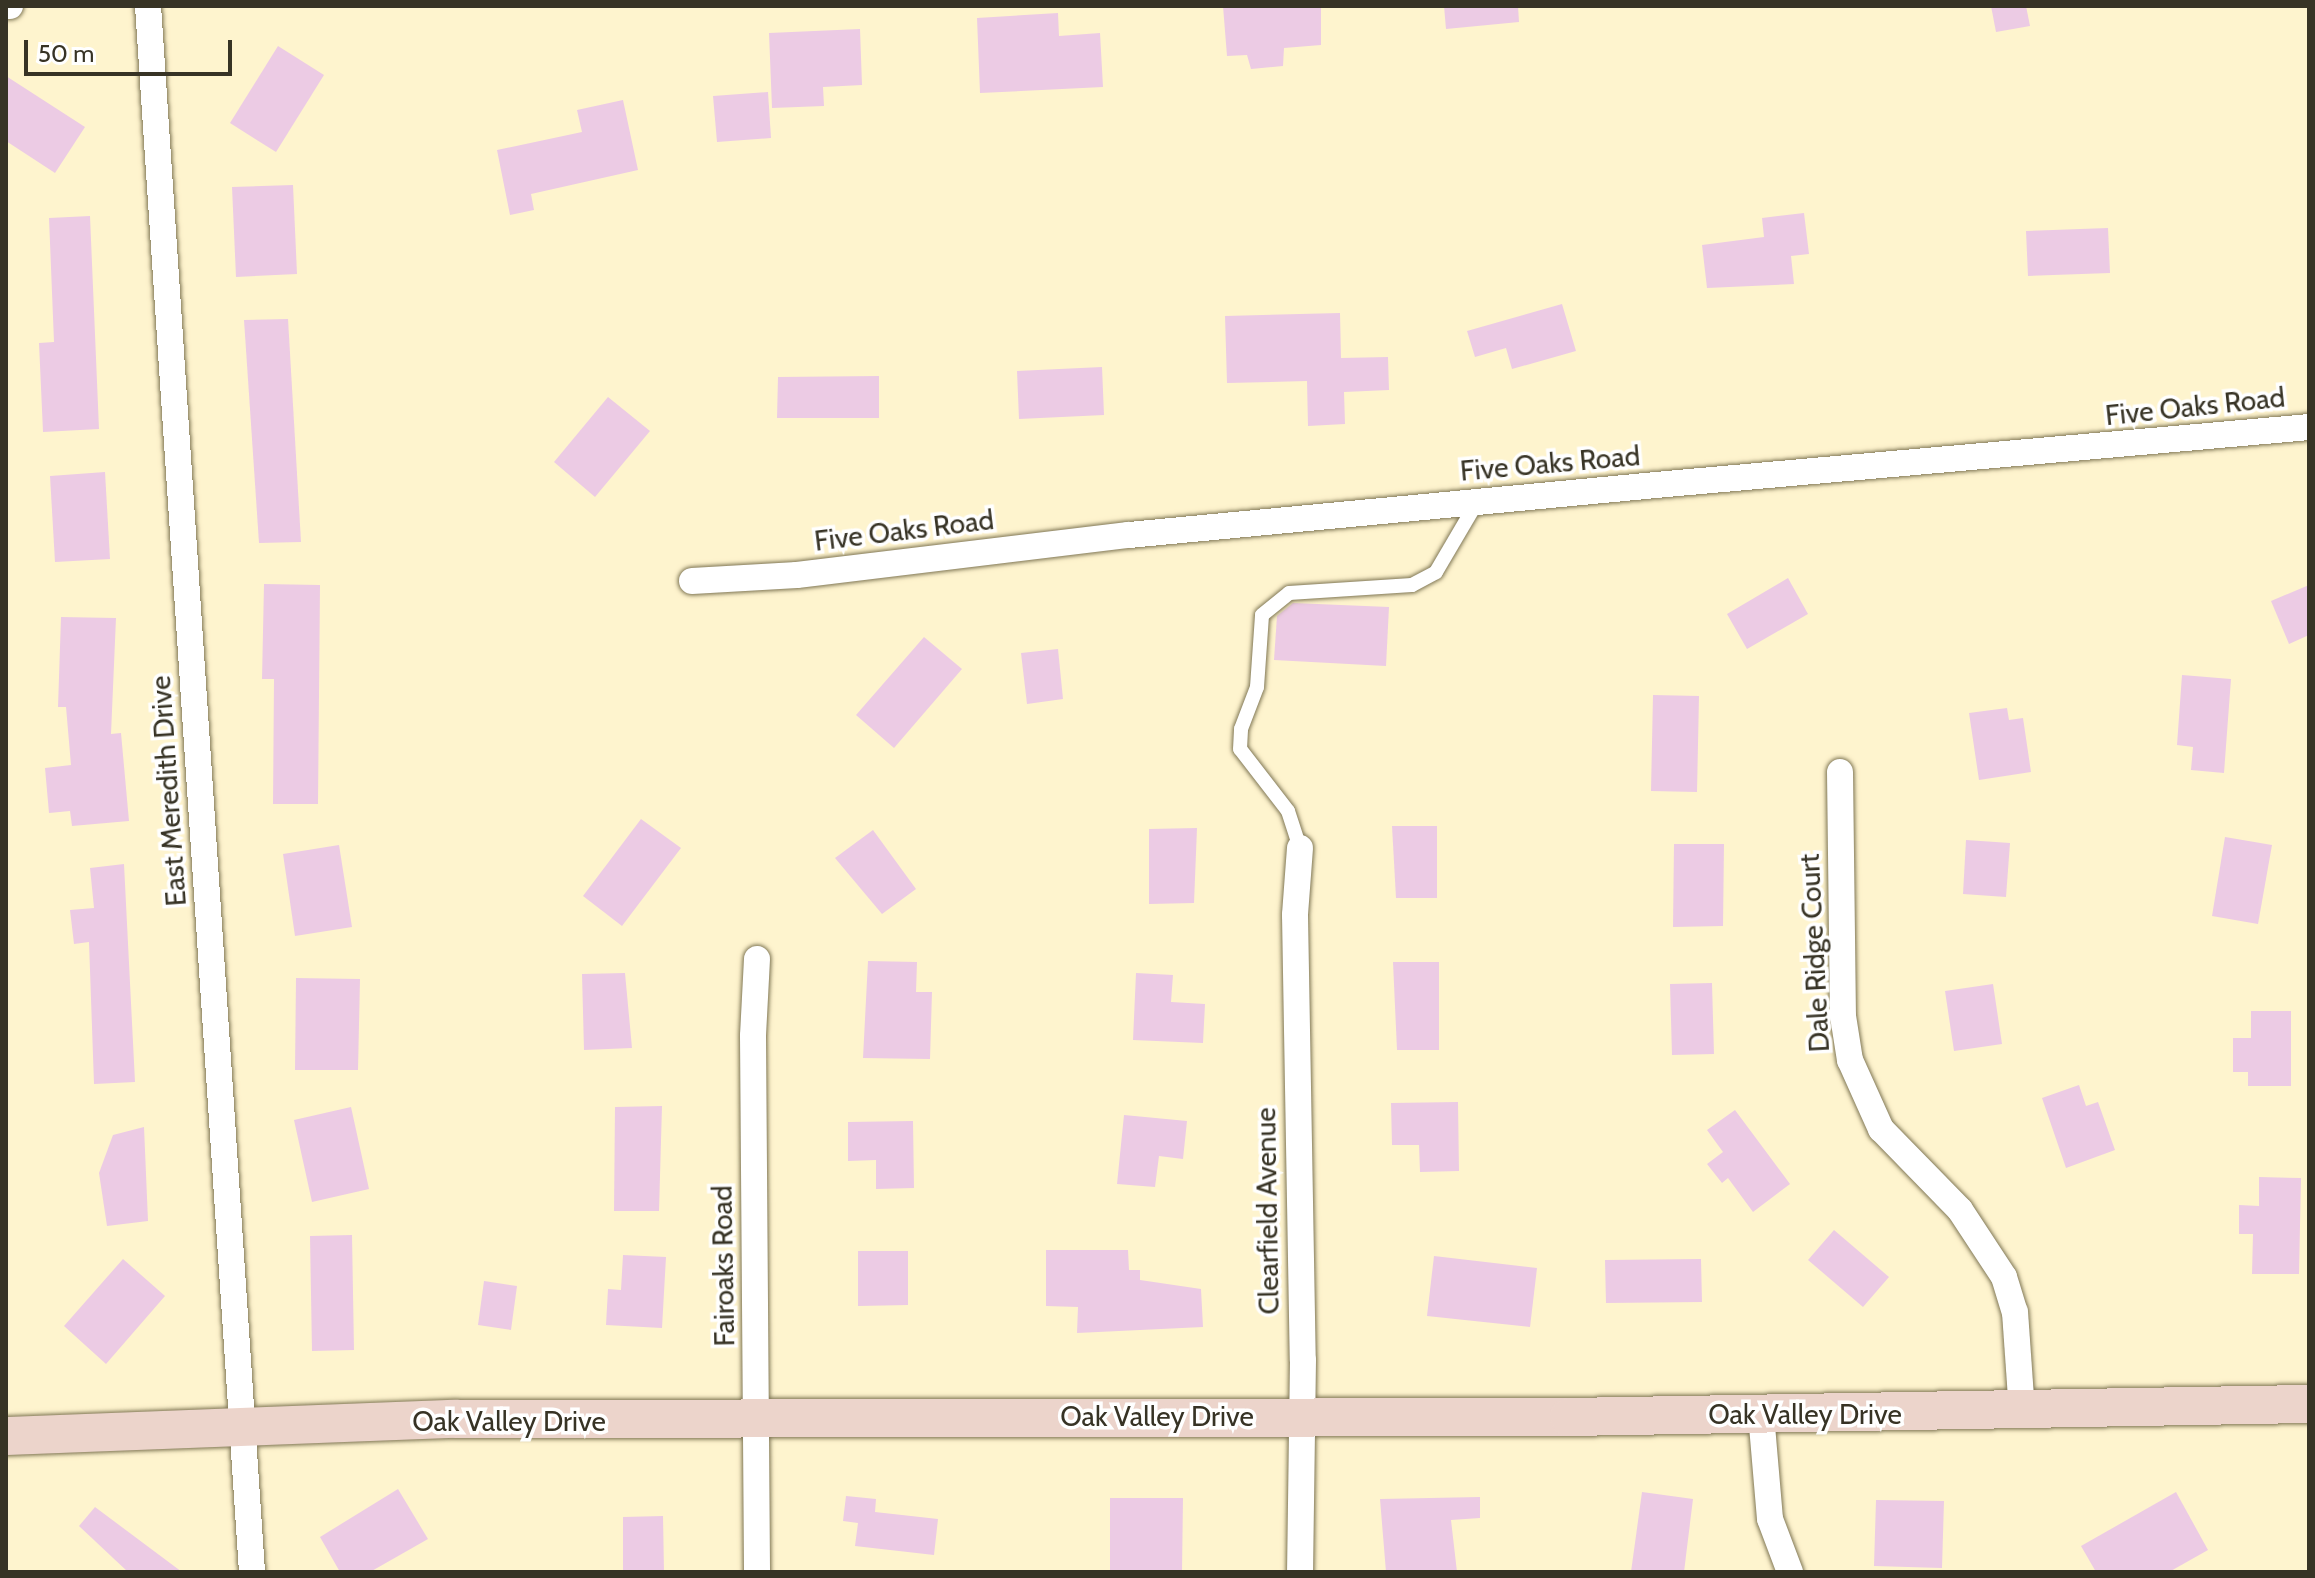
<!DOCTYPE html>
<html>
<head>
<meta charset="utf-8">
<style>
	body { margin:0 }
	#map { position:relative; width:2315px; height:1578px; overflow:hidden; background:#fef4ce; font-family:Cabin,sans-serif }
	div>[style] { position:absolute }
	.building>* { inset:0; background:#eccbe4 }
	.roads { filter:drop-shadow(0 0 2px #807755) drop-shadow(0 0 2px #807755) }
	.lane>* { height:14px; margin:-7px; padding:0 7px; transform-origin:7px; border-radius:7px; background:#fff }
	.street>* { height:26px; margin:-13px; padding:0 13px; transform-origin:13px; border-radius:13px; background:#fff }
	.secondary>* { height:38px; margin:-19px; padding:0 19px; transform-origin:19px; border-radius:19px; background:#ecd4cb }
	span { translate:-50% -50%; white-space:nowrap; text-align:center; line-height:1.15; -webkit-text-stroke:7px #fff; paint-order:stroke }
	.street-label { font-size:28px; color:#373325 }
	.frame { position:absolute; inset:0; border:8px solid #373325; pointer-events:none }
	.scale { position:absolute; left:24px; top:40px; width:208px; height:36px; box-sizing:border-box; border:4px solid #373325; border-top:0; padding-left:10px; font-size:24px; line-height:28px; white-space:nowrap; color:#373325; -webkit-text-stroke:6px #fff; paint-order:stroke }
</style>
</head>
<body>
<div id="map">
	<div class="building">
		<i style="clip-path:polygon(1223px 6px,1321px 6px,1321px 45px,1284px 48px,1283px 66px,1251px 69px,1247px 55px,1227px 56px)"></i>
		<i style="clip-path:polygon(1444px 6px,1518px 6px,1519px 22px,1446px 29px)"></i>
		<i style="clip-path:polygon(1991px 6px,2026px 6px,2030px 26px,1996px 32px)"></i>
		<i style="clip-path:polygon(1058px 13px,1059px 36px,1100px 33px,1103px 87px,980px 93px,977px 18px)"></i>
		<i style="clip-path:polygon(860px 29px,862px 85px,823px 87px,824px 106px,772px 108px,769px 33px)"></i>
		<i style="clip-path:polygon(278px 46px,324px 75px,276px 152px,230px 123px)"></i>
		<i style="clip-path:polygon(6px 76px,85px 127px,55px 173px,6px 141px)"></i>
		<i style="clip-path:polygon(768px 92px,771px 138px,717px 142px,713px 96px)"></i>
		<i style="clip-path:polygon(623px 100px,638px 170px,531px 194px,534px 210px,510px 215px,497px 150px,582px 132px,577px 110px)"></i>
		<i style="clip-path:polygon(293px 185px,297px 274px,236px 277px,232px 187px)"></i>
		<i style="clip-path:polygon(1804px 213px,1809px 254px,1791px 256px,1794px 284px,1707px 288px,1702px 245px,1764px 237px,1762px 218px)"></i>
		<i style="clip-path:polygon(90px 216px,99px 429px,43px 432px,39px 343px,54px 342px,49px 218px)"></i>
		<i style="clip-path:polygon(2108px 228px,2110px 273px,2028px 276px,2026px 231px)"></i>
		<i style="clip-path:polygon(1562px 304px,1576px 351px,1512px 369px,1506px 348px,1475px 357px,1467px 331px)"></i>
		<i style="clip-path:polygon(1340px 313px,1341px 358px,1388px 357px,1389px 390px,1344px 392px,1345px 424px,1308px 426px,1307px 381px,1227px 383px,1225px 316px)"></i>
		<i style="clip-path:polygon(288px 319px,301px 542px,259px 543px,244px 320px)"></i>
		<i style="clip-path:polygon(1102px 367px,1104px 415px,1019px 419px,1017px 371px)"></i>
		<i style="clip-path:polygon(879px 376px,879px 418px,777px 418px,778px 377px)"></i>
		<i style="clip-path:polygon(608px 397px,650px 431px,595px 497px,554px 462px)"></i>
		<i style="clip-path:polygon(105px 472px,110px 559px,55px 562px,50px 476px)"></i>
		<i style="clip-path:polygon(1788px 578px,1808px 614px,1747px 649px,1727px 614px)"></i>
		<i style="clip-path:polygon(264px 584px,320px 585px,318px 804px,273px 804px,274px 679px,262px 679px)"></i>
		<i style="clip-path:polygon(2309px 585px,2309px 635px,2289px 644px,2271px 601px)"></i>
		<i style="clip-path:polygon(1293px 603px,1389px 607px,1386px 666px,1274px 660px,1277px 616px)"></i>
		<i style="clip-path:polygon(61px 617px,116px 618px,111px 734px,121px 733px,129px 821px,72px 826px,70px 811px,49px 813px,45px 768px,71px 765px,66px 707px,58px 707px)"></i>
		<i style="clip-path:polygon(924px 637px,962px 669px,894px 748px,856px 715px)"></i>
		<i style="clip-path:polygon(1058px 649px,1063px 699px,1027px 704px,1021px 653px)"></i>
		<i style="clip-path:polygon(2182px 675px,2231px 679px,2224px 773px,2191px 770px,2193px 747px,2177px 745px)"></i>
		<i style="clip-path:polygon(1653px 695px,1699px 696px,1697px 792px,1651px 791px)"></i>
		<i style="clip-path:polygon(2007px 708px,2009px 720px,2023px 718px,2031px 772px,1979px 780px,1969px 713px)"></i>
		<i style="clip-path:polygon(641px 819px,681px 848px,622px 926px,583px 896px)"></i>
		<i style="clip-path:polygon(1392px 826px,1437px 826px,1437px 898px,1396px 898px)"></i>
		<i style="clip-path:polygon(1197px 828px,1194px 903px,1149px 904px,1149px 829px)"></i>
		<i style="clip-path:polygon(873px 830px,916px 889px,882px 914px,835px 858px)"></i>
		<i style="clip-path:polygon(2225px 837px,2272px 845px,2258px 924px,2212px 916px)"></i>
		<i style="clip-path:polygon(1966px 840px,2010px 843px,2006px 897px,1963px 894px)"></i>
		<i style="clip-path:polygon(1674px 844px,1724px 844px,1723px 926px,1673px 927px)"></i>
		<i style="clip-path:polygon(339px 845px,352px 927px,295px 936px,283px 854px)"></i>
		<i style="clip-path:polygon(124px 864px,135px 1082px,94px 1084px,89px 942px,74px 944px,70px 910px,94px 908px,90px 868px)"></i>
		<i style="clip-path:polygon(868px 961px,917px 962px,916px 992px,932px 992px,930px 1059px,863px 1058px)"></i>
		<i style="clip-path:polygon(1393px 962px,1439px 962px,1439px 1050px,1397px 1050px)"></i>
		<i style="clip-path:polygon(625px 973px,632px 1048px,584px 1050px,582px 974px)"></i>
		<i style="clip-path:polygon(1136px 973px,1173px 975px,1171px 1002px,1205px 1004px,1203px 1043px,1133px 1040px)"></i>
		<i style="clip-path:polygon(296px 978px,360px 979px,358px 1070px,295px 1070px)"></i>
		<i style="clip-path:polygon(1712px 983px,1714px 1054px,1672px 1055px,1670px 984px)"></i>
		<i style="clip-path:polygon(1993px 984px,2002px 1044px,1954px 1051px,1945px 991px)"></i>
		<i style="clip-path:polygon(2251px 1011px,2291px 1011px,2291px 1086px,2248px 1086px,2248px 1072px,2233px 1072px,2233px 1038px,2251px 1038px)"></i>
		<i style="clip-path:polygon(2079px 1085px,2086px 1106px,2098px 1102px,2115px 1150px,2066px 1168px,2042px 1098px)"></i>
		<i style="clip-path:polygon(1458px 1102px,1459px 1171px,1420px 1172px,1419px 1145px,1392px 1145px,1391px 1103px)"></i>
		<i style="clip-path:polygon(662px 1106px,659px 1211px,614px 1211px,615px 1107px)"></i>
		<i style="clip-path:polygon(351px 1107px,369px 1189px,312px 1202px,294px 1120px)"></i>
		<i style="clip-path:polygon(1735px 1110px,1790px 1184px,1753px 1212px,1728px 1178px,1722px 1183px,1707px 1164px,1723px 1152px,1707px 1130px)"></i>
		<i style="clip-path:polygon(1124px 1115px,1187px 1121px,1183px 1159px,1159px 1156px,1155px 1187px,1117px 1184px)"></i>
		<i style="clip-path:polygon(913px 1121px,914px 1188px,876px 1189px,876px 1160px,848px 1161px,848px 1122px)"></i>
		<i style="clip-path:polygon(144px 1127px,148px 1221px,107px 1226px,99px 1173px,113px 1135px)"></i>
		<i style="clip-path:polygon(2259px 1177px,2301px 1178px,2299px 1274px,2252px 1274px,2253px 1234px,2239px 1234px,2239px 1205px,2259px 1206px)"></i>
		<i style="clip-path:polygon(1834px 1230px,1889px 1277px,1863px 1307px,1808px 1260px)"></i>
		<i style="clip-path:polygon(352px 1235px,354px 1350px,312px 1351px,310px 1236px)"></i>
		<i style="clip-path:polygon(1046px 1250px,1128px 1250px,1129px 1270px,1140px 1270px,1140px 1280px,1201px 1289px,1203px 1327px,1077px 1333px,1078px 1307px,1046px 1306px)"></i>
		<i style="clip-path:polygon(858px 1251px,908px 1251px,908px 1305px,858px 1306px)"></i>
		<i style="clip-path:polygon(623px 1255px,666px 1257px,662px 1328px,606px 1325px,608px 1289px,621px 1290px)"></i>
		<i style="clip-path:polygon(1434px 1256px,1537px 1268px,1530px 1327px,1427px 1316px)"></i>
		<i style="clip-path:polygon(123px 1259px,165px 1296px,106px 1364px,64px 1326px)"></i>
		<i style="clip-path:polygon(1701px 1259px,1702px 1302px,1606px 1303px,1605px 1260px)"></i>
		<i style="clip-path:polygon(484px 1281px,517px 1286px,511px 1330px,478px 1325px)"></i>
		<i style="clip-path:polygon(398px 1489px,428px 1539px,370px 1572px,340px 1572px,320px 1537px)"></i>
		<i style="clip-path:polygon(1642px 1492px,1693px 1499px,1684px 1572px,1631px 1572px)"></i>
		<i style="clip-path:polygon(2176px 1492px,2208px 1550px,2169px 1572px,2096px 1572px,2081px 1546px)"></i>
		<i style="clip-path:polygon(846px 1496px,876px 1499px,875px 1512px,938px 1519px,934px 1555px,855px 1546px,858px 1523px,843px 1521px)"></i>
		<i style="clip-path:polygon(1480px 1497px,1480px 1518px,1451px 1520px,1457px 1572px,1386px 1572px,1380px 1499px)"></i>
		<i style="clip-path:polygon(1110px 1498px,1183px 1498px,1182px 1572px,1110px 1572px)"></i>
		<i style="clip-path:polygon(1876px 1500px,1944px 1501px,1942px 1568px,1874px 1566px)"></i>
		<i style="clip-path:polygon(95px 1507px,182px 1572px,128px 1572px,79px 1526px)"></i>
		<i style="clip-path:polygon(663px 1516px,664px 1572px,623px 1572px,623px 1517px)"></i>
	</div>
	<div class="roads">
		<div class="lane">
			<i style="left:1300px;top:848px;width:39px;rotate:-108deg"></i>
			<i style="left:1288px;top:811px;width:78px;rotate:-127.7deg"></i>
			<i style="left:1240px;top:749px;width:20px;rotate:-87deg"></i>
			<i style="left:1241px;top:729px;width:45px;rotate:-69.1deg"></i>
			<i style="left:1257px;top:687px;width:72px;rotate:-86deg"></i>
			<i style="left:1262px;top:615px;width:35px;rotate:-39deg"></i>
			<i style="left:1289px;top:593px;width:123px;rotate:-3.7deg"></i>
			<i style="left:1412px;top:585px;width:27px;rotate:-28deg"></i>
			<i style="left:1436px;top:572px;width:81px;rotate:-59.6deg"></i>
		</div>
		<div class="street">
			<i style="left:6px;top:6px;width:4px"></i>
			<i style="left:148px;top:6px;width:1569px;rotate:86.2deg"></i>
			<i style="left:692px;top:581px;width:105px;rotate:-3.3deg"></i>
			<i style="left:797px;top:575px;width:334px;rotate:-6.9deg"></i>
			<i style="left:1129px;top:535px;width:540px;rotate:-5.42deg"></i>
			<i style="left:1667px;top:484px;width:645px;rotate:-5.07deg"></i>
			<i style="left:1840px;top:772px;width:244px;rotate:89.3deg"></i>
			<i style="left:1843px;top:1016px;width:45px;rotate:81deg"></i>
			<i style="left:1850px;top:1060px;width:76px;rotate:65.8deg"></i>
			<i style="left:1881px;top:1129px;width:113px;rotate:45.7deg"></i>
			<i style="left:1960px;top:1210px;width:80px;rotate:56.7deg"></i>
			<i style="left:2004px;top:1277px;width:37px;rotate:73deg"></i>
			<i style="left:2015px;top:1312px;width:99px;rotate:86deg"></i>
			<i style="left:1300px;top:848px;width:67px;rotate:94.3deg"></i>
			<i style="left:1295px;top:915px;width:445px;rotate:89deg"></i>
			<i style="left:1303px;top:1360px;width:212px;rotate:90.8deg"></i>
			<i style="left:757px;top:959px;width:77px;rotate:93deg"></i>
			<i style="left:753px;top:1036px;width:536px;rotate:89.57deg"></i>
			<i style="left:1761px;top:1414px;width:105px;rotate:85.1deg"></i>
			<i style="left:1770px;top:1519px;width:57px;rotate:69.3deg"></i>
		</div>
		<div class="secondary">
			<i style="left:6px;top:1436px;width:449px;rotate:-2.2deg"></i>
			<i style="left:455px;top:1419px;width:1114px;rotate:-0.1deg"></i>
			<i style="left:1569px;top:1417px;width:740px;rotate:-1.01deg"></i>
		</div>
	</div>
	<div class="street-label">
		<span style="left:2195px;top:406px;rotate:-6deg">Five Oaks Road</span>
		<span style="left:1550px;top:463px;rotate:-5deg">Five Oaks Road</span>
		<span style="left:904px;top:530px;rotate:-7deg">Five Oaks Road</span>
		<span style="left:168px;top:791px;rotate:-94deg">East Meredith Drive</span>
		<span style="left:1814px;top:953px;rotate:-93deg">Dale Ridge Court</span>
		<span style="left:1267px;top:1211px;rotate:-91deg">Clearfield Avenue</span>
		<span style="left:723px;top:1266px;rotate:-91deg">Fairoaks Road</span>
		<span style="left:1805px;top:1414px">Oak Valley Drive</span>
		<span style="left:1157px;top:1416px">Oak Valley Drive</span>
		<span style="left:509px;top:1421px">Oak Valley Drive</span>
	</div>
	<div class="frame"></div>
	<div class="scale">50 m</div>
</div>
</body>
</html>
